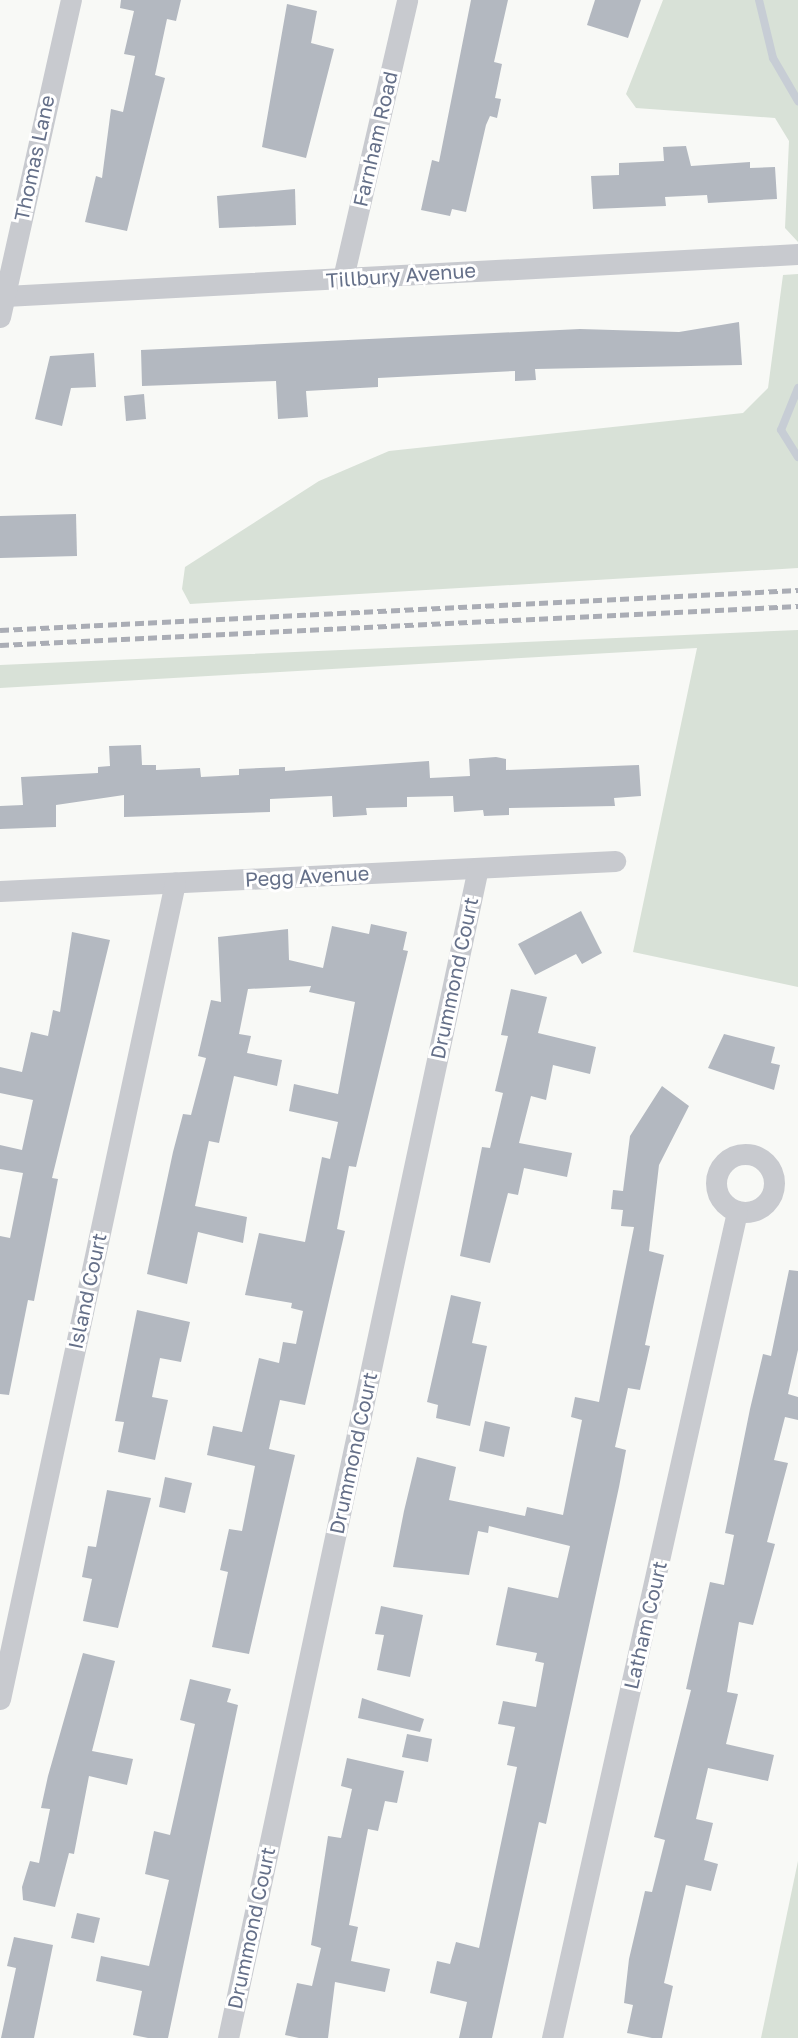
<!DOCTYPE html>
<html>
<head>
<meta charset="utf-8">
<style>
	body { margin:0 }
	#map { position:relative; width:798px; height:2038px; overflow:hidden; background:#f8f9f6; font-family:"Golos Text",sans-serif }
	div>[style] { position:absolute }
	.green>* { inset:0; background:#d8e1d7 }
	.stream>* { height:8px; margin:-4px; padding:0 4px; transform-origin:4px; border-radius:4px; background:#c7cdd5 }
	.building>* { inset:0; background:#b3b8c0 }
	.minor>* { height:21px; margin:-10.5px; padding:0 10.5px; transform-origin:10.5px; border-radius:10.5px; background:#c8cacf }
	.minor>.ring { margin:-10.5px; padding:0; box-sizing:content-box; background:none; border:21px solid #c8cacf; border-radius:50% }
	.rail>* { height:4.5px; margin-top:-2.25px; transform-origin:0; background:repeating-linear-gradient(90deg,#aaadb5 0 9px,transparent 0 13.5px) }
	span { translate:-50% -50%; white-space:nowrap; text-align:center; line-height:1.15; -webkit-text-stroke:6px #fff; paint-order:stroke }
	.street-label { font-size:20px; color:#657089 }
</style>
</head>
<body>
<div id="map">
	<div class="green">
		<i style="clip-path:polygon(663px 0,798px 0,798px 242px,785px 228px,789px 141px,775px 118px,636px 108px,626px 94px)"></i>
		<i style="clip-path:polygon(798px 274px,798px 568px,190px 604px,182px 589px,185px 567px,319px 481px,389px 451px,743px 413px,768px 388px,783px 275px)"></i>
		<i style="clip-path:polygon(798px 630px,798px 987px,633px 952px,697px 648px,0 688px,0 665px)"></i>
		<i style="clip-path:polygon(798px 1861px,798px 2038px,761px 2038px)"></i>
	</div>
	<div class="stream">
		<i style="left:759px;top:0;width:60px;rotate:76.4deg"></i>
		<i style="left:773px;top:58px;width:50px;rotate:59.8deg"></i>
		<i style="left:798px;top:388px;width:45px;rotate:112deg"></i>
		<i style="left:781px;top:430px;width:32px;rotate:58deg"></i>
	</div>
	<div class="building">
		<i style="clip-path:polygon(121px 0,181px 0,176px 21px,167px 19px,155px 75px,165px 78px,127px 231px,85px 222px,96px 176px,102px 178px,111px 109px,123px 112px,135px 56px,124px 54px,134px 11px,120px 8px)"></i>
		<i style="clip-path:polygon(471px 0,508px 0,494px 62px,502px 64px,495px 98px,501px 99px,497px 118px,490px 116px,486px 125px,466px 212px,452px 209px,450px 216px,421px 210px,432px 160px,439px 162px)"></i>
		<i style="clip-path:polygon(595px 0,641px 0,628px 38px,587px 25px)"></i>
		<i style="clip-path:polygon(287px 4px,317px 11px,311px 43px,334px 49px,306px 158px,262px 147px)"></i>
		<i style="clip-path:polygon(686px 146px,691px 166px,750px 162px,750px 168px,775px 167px,777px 199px,708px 203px,707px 195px,665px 197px,666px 206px,593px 209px,591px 176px,619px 175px,619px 163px,664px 161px,663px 147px)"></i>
		<i style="clip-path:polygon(295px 189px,296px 225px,219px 228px,217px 196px)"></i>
		<i style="clip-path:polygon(739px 322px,742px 365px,535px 369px,536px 380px,515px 381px,515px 371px,378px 378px,378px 387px,306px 391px,308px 417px,278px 419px,276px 381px,142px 386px,141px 350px,580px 329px,679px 332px)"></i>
		<i style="clip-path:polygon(94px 353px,96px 387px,71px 388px,62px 426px,35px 419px,50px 356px)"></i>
		<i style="clip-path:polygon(144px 394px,146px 419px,126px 421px,124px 396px)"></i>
		<i style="clip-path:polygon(76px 514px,77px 556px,0 558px,0 516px)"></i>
		<i style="clip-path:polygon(141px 745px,142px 765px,156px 765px,156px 770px,200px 768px,201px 777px,239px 775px,239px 769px,285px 767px,285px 771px,429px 761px,430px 778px,470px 776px,469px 759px,496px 757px,506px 759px,506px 770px,639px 765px,641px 796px,614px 798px,615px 806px,509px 808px,509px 815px,484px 816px,483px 810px,454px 812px,453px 796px,407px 797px,407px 807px,366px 808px,367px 815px,333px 817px,332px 796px,270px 799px,270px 812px,124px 817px,124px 795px,56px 805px,56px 827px,0 829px,0 806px,23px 805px,21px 777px,98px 773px,98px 767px,110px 766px,109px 746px)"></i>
		<i style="clip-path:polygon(581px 911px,602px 953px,582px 964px,576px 954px,535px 975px,518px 944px)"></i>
		<i style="clip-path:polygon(371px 924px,407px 932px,403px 950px,408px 951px,356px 1167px,349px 1166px,337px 1229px,345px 1231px,305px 1405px,280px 1400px,269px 1449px,295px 1455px,249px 1654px,212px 1647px,228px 1572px,220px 1570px,229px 1529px,242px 1531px,255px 1466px,207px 1455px,213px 1426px,242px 1432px,259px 1358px,279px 1363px,283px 1342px,296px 1344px,303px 1311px,291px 1308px,292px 1303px,245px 1295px,259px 1233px,305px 1242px,322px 1157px,330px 1159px,338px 1122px,289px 1111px,294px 1084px,338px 1094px,355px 1002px,309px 992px,311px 986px,248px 989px,239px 1034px,251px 1036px,247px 1053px,282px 1060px,277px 1086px,234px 1076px,219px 1143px,209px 1141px,195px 1206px,247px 1217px,243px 1243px,198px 1232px,187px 1284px,147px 1274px,173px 1152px,183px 1114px,191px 1115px,206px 1058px,198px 1056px,211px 1000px,221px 1002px,218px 937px,288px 929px,289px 960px,323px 968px,332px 926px,369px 934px)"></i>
		<i style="clip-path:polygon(72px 932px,110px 940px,52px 1178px,58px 1179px,34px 1301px,28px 1300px,9px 1395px,0 1394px,0 1236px,10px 1238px,23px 1173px,0 1169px,0 1145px,22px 1150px,33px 1100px,0 1093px,0 1067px,22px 1072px,31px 1032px,48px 1036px,53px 1010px,60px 1012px)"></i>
		<i style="clip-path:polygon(511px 989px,547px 997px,538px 1033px,596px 1047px,590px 1074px,553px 1065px,546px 1100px,531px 1096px,519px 1143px,572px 1153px,567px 1177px,524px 1168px,518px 1195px,508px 1193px,490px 1263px,460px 1256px,482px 1147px,490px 1148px,503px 1093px,495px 1091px,508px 1036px,501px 1035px)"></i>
		<i style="clip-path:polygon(724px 1034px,775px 1047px,771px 1063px,780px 1065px,774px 1090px,708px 1068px)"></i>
		<i style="clip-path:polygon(662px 1086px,689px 1106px,659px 1165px,649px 1251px,664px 1255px,645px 1345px,650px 1346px,640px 1390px,628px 1388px,615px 1447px,626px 1450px,619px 1487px,546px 1824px,539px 1822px,492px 2038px,459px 2038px,467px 2002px,430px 1993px,437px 1961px,450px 1964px,456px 1942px,479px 1948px,517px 1767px,507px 1765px,515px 1727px,498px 1724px,503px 1701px,536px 1707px,544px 1663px,535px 1661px,537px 1653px,496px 1645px,508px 1587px,558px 1598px,570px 1546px,489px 1526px,488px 1533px,478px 1531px,469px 1575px,393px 1567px,404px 1511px,417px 1457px,456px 1467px,449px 1500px,525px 1516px,527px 1507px,563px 1515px,582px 1420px,571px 1417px,575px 1397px,599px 1402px,634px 1227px,621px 1226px,623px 1210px,611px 1209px,613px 1190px,623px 1191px,630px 1136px)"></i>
		<i style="clip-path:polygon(789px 1270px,798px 1271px,798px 1350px,788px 1394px,798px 1397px,798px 1420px,785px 1417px,774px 1460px,788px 1463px,767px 1542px,775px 1544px,753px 1625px,739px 1622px,727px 1692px,738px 1694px,726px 1744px,774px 1755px,768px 1781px,708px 1768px,696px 1819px,713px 1823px,704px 1860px,718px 1864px,711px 1891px,686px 1885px,664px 1983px,673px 1986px,662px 2038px,652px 2038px,627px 2033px,633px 2005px,624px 2003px,629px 1959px,645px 1891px,652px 1892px,665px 1840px,654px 1837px,691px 1690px,686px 1689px,710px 1582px,724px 1585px,734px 1535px,725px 1533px,750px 1409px,763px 1354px,771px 1356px)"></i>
		<i style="clip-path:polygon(451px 1295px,481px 1302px,472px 1343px,487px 1346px,470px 1426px,436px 1418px,438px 1405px,427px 1402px)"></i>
		<i style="clip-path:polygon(137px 1310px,190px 1322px,181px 1362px,160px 1358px,152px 1397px,168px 1400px,155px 1460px,118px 1452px,124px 1422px,115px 1421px)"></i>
		<i style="clip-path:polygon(485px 1421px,510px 1427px,504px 1457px,479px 1451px)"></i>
		<i style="clip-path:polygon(165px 1477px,192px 1483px,185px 1513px,159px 1507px)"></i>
		<i style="clip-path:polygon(107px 1490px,151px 1498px,118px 1628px,83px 1621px,92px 1579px,82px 1577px,88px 1546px,96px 1547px)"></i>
		<i style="clip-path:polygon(381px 1606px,423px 1615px,410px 1677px,377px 1670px,384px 1635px,375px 1634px)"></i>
		<i style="clip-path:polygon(83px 1653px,115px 1661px,92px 1751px,133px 1759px,127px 1785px,89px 1776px,74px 1854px,69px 1853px,55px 1907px,23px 1900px,22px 1887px,30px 1861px,39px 1863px,50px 1809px,41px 1808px,48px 1776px)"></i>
		<i style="clip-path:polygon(190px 1679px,231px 1689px,227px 1702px,238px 1705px,168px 2038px,148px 2038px,133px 2035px,142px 1991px,96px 1981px,101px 1956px,149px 1966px,169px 1880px,145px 1874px,154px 1831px,170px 1835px,195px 1724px,180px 1720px)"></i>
		<i style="clip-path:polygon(362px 1698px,424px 1719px,420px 1732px,358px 1718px)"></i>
		<i style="clip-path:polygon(407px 1734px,432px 1739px,428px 1762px,402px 1757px)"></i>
		<i style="clip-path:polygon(347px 1758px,404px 1771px,397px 1803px,385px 1801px,378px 1831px,368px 1829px,349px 1925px,358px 1927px,351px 1961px,390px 1969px,385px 1992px,335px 1982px,328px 2038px,299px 2038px,285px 2035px,297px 1983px,312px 1986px,321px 1948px,311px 1945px,328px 1836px,341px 1838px,352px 1789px,341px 1786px)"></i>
		<i style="clip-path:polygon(77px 1913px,100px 1918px,94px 1943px,71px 1938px)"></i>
		<i style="clip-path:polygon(14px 1937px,53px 1945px,34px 2038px,1px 2038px,16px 1968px,7px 1966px)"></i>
	</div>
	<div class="minor">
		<i style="left:343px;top:278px;width:285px;rotate:-77deg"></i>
		<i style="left:5px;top:296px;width:794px;rotate:-3.03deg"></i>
		<i style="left:0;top:317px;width:325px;rotate:-77.4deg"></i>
		<i style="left:0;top:891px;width:616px;rotate:-2.79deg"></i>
		<i class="ring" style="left:716px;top:1154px;width:37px;height:37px"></i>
		<i style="left:0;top:1699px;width:835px;rotate:-77.9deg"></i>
		<i style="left:228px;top:2038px;width:1196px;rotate:-77.94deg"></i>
		<i style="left:552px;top:2038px;width:846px;rotate:-77.38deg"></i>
	</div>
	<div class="rail">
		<i style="left:0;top:630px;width:799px;rotate:-2.87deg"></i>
		<i style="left:0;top:645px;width:799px;rotate:-2.8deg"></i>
	</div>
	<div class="street-label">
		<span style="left:375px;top:139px;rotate:-77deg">Farnham Road</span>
		<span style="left:34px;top:158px;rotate:-78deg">Thomas Lane</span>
		<span style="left:401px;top:275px;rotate:-4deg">Tillbury Avenue</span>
		<span style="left:307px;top:876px;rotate:-3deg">Pegg Avenue</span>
		<span style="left:454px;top:978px;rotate:-78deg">Drummond Court</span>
		<span style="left:87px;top:1291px;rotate:-78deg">Island Court</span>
		<span style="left:353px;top:1453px;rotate:-78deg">Drummond Court</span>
		<span style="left:645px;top:1625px;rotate:-77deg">Latham Court</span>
		<span style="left:251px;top:1928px;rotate:-78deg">Drummond Court</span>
	</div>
</div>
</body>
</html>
